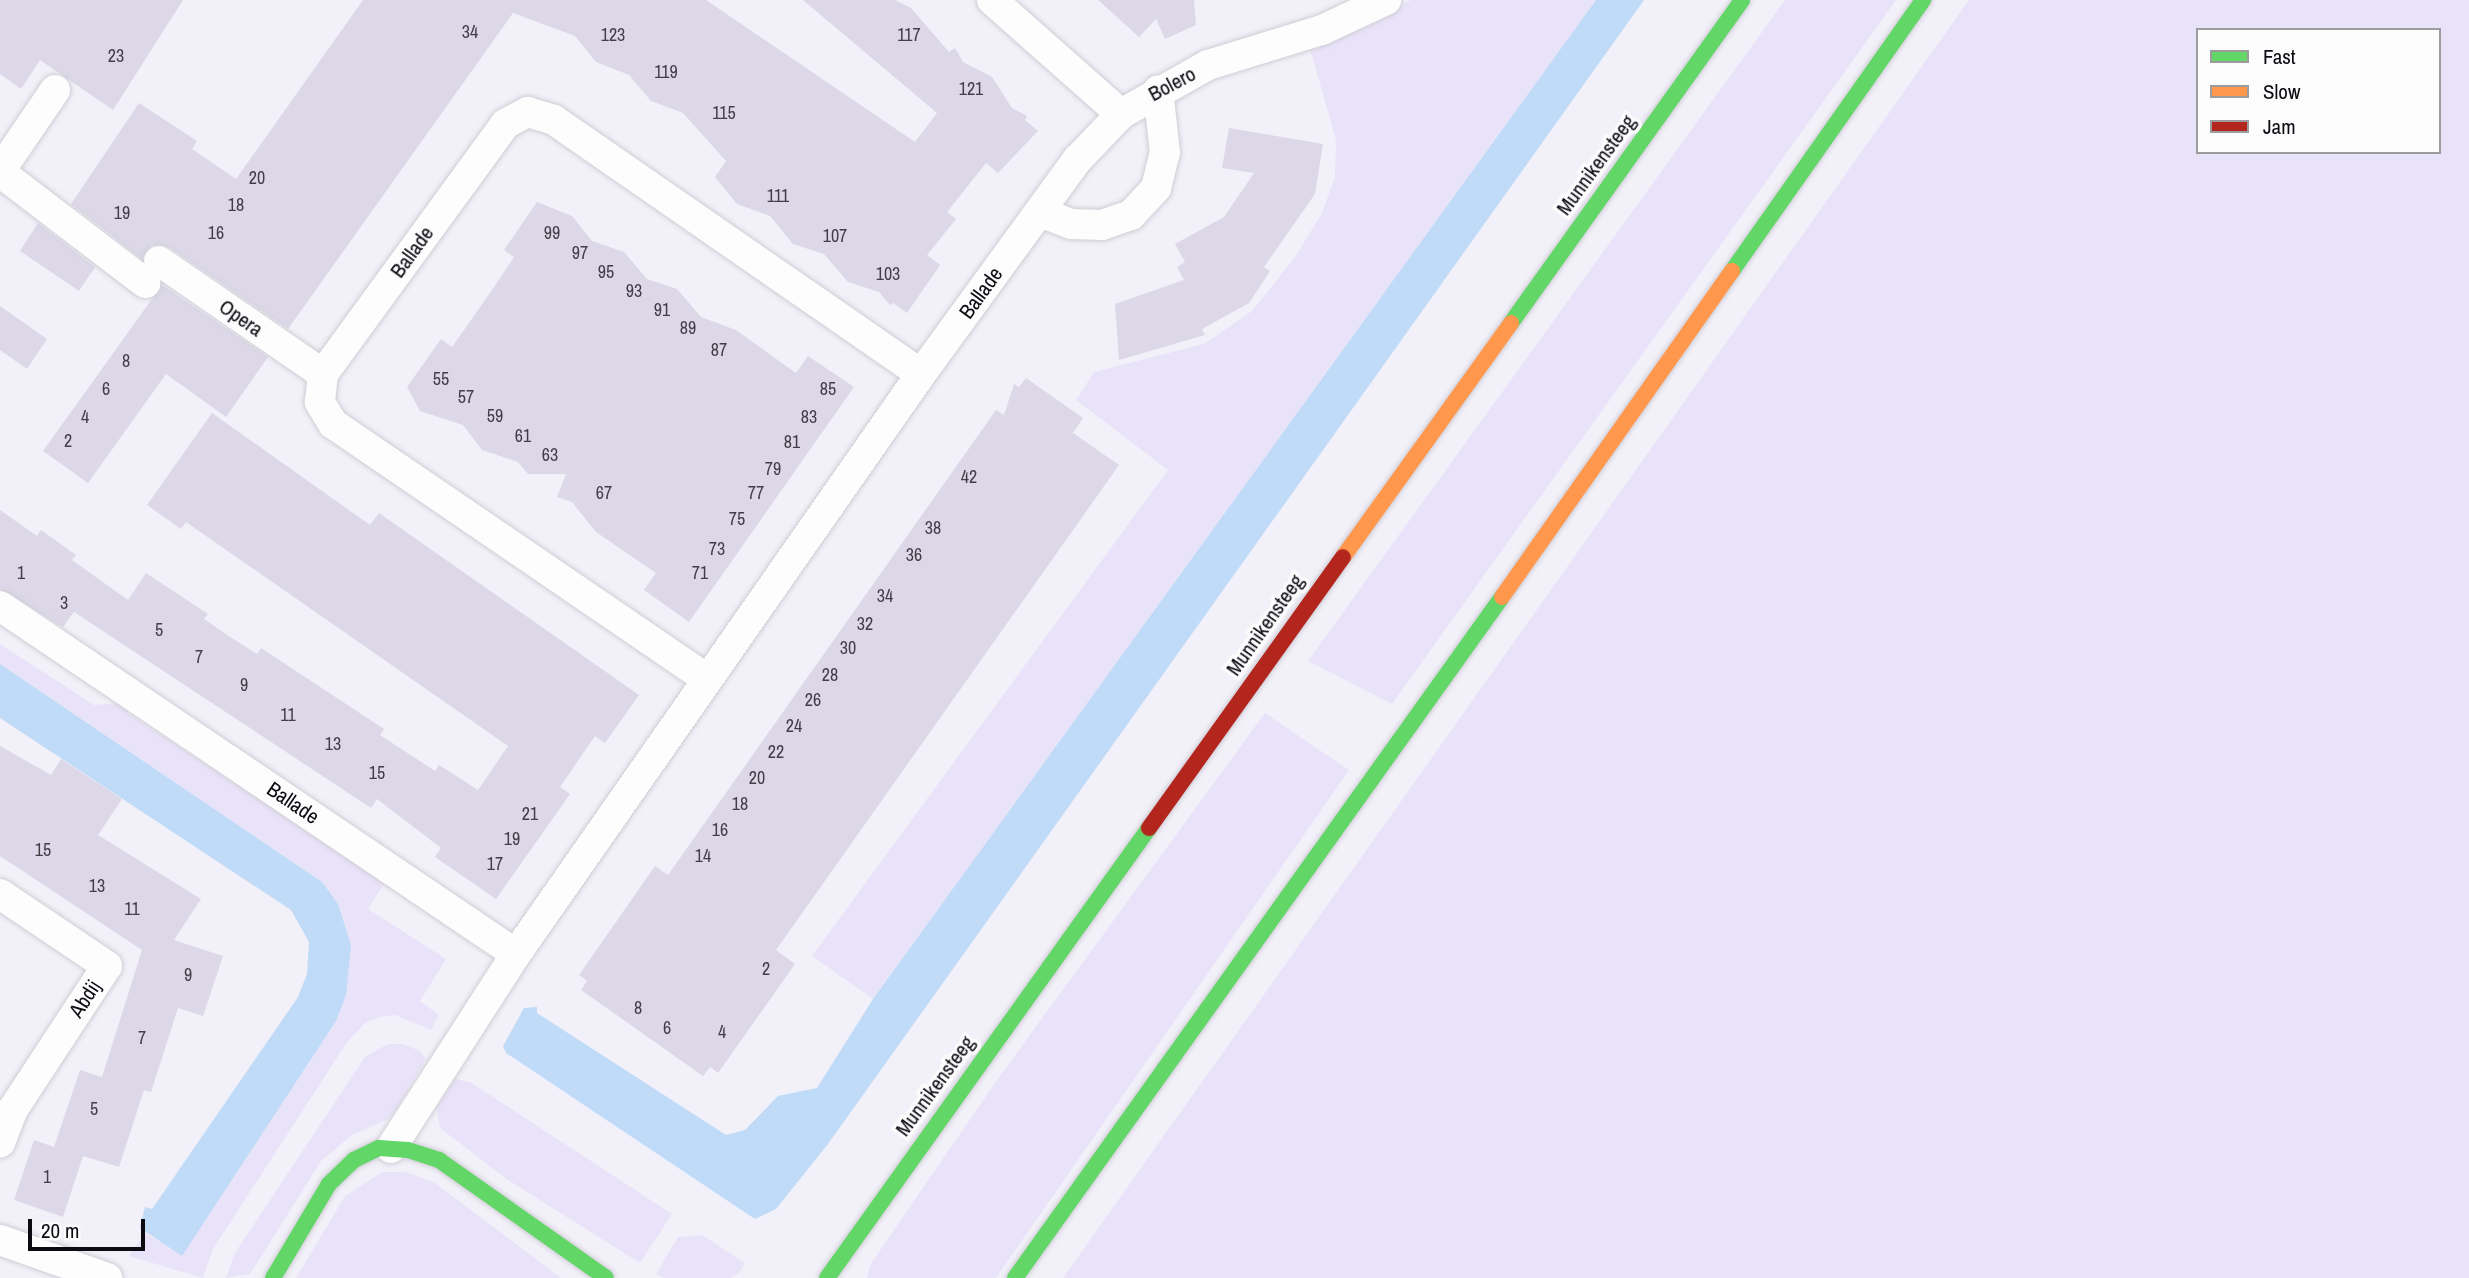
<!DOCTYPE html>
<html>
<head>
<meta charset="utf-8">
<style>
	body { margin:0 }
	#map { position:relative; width:2469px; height:1278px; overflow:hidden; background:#f2f0f8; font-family:"Archivo Narrow",sans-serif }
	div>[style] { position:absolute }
	.green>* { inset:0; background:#e9e3f9 }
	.water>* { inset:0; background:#c0dbf7 }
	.building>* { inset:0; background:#dcd8e7 }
	.roads { filter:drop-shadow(0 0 2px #cfcdd5) drop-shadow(0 0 2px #cfcdd5) }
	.street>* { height:30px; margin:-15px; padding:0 15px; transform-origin:15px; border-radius:15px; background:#fdfdfe }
	.fast>* { height:16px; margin:-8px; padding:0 8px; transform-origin:8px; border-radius:8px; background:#63d668 }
	.slow>* { height:16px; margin:-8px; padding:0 8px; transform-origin:8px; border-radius:8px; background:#ff974d }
	.jam>* { height:16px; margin:-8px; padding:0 8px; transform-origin:8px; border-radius:8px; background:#b3261e }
	span { translate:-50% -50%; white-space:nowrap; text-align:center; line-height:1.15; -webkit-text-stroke:7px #fcfcfc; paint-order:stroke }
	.number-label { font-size:18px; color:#413e47 }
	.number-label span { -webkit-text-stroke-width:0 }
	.street-label { font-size:21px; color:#0d0b12 }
	.legend { position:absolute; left:2196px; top:28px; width:245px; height:126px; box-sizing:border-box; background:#fcfcfc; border:2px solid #9c9c9e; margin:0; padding:9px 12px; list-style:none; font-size:21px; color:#0d0b12 }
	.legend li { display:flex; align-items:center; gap:14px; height:35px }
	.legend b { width:35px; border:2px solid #9c9c9e }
	.scale { position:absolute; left:28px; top:1219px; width:117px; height:32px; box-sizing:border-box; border:4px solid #0d0b12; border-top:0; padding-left:9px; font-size:21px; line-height:24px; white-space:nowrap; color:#0d0b12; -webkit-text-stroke:5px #fcfcfc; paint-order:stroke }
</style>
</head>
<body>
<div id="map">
	<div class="green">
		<i style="clip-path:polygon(1411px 0,1596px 0,873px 999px,812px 956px,1168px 470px,1076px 400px,1094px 372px,1204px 344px,1252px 311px,1295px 257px,1322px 213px,1335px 177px,1336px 140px,1307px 38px,1378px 17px)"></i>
		<i style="clip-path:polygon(1785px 0,1896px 0,1392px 704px,1308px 661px)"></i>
		<i style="clip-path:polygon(evenodd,1969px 0,2469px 0,2469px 1278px,1063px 1278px,1969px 0,2198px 30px,2439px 30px,2439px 152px,2198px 152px,2198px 30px)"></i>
		<i style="clip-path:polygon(0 644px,94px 705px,134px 702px,127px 713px,385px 882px,368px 909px,446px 959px,420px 1001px,439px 1015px,431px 1030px,395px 1015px,380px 1017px,366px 1022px,347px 1042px,213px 1249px,203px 1278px,129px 1256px,145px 1233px,182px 1255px,336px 1021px,322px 882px,0 664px)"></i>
		<i style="clip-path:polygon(1265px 713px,1349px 770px,996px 1278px,867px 1278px,870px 1265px,997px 1080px)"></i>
		<i style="clip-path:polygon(388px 1044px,403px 1044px,420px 1051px,426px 1059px,395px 1111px,386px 1120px,352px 1135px,321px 1161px,250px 1274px,226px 1278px,235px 1253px,365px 1057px)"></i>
		<i style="clip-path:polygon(455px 1079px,470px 1082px,672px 1214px,640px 1263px,508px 1180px,440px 1128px,437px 1108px)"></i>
		<i style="clip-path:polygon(382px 1172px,406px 1172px,435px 1183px,561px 1278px,296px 1278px,345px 1196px)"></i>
		<i style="clip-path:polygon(702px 1235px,745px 1263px,740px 1272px,731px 1278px,664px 1278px,656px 1274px,678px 1237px)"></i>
	</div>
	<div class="water">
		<i style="clip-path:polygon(1596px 0,1644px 0,828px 1144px,776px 1209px,755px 1219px,506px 1053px,503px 1046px,524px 1008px,537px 1007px,537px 1013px,726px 1135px,745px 1130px,778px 1096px,817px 1088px,873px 999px)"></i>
		<i style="clip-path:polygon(0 664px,322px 882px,338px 904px,351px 945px,346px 995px,336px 1021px,182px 1256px,140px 1228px,145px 1207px,152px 1209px,298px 997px,307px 974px,309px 942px,291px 910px,0 718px)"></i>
	</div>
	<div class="building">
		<i style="clip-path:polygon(0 0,183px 0,113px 110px,40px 60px,21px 89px,0 74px)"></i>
		<i style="clip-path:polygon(363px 0,706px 0,915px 142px,937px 113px,803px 0,895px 0,911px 8px,949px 52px,955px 48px,963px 62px,992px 77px,1012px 108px,1027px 116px,1025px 120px,1038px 131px,998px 173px,986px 163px,947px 212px,956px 219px,927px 255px,940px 265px,907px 313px,893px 303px,890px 305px,879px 292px,848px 282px,824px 254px,793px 244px,770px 216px,737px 204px,715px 177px,726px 161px,683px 113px,651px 101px,629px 75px,596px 62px,575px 36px,513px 13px,288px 329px,169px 247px,152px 245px,142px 259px,71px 204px,139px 103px,197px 141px,192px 149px,236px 179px)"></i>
		<i style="clip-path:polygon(1098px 0,1194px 0,1196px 25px,1165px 39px,1156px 19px,1139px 37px)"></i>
		<i style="clip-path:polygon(1229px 128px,1323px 144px,1315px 194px,1264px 267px,1270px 271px,1249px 303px,1202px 329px,1205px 335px,1119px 360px,1115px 304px,1184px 280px,1177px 267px,1185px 262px,1175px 244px,1224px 217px,1254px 173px,1222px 168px)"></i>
		<i style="clip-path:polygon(537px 202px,572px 216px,592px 241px,624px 252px,647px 279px,677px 289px,701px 317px,736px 330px,796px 373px,808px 356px,854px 387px,689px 622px,644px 590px,656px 573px,596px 532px,572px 502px,557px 497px,566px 474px,528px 474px,518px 462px,482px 450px,463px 425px,420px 411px,407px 387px,441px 339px,452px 347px,490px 293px,514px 257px,504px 250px)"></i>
		<i style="clip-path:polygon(38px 223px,95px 267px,79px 291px,20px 251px)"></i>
		<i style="clip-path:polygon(162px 285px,268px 357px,226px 417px,166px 374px,88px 483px,43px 451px)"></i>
		<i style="clip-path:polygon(0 306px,47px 339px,27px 369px,0 350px)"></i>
		<i style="clip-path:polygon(1026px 378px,1083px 418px,1073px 433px,1119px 465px,776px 950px,795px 964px,718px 1073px,710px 1067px,703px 1076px,581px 990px,587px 981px,579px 975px,655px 866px,668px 875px,996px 410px,1004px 415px,1014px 384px,1019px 387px)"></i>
		<i style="clip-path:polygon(212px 413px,370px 525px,379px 513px,639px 695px,605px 743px,595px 736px,560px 787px,570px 794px,496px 899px,435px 857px,441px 848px,377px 799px,371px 808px,74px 612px,63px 627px,0 589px,0 510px,37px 536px,41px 530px,76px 555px,72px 560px,128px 600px,146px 573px,208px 614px,204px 619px,230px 637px,257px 654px,261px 648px,384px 729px,380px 735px,435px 771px,439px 765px,478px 790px,508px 746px,186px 522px,181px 529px,147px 505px)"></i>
		<i style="clip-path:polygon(0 746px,51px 775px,61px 759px,122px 799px,98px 835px,201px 899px,174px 940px,223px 956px,203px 1016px,178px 1008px,151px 1092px,144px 1090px,119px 1167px,83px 1156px,63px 1217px,14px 1200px,34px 1140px,54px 1147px,80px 1070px,102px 1077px,142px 950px,0 856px)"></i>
	</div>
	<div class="roads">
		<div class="street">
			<i style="left:992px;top:0;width:172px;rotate:41.5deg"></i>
			<i style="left:1121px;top:114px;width:100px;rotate:-29.4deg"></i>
			<i style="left:1208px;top:65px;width:119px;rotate:-17.1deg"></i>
			<i style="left:1322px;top:30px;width:71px;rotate:-25.1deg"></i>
			<i style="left:0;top:171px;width:98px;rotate:-55.8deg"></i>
			<i style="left:0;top:172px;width:183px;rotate:37.4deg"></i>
			<i style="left:1040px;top:212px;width:34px;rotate:21deg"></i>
			<i style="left:1072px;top:224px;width:30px;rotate:2deg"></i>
			<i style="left:1102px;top:225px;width:31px;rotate:-19deg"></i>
			<i style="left:1131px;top:215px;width:37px;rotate:-47deg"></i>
			<i style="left:1156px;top:188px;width:36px;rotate:-76deg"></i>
			<i style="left:1165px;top:153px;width:63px;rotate:-96.3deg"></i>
			<i style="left:159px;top:261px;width:199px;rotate:34.6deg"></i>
			<i style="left:0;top:606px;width:622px;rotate:34deg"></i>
			<i style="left:707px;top:679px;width:453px;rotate:-145.7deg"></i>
			<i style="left:333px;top:424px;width:26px;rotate:-121deg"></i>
			<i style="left:320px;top:402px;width:28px;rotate:-84deg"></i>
			<i style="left:323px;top:374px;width:309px;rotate:-53.9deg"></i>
			<i style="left:505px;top:124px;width:26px;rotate:-28deg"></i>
			<i style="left:528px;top:112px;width:27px;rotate:17deg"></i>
			<i style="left:554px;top:120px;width:446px;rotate:34.7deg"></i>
			<i style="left:0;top:894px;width:129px;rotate:33.9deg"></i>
			<i style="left:107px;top:966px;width:171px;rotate:123.3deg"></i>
			<i style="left:13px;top:1109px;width:36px;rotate:111deg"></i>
			<i style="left:391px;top:1148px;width:231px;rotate:-57.2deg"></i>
			<i style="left:516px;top:954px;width:707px;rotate:-55.07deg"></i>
			<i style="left:921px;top:374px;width:266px;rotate:-53.9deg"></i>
			<i style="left:1078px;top:159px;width:62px;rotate:-46.3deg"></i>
			<i style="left:0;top:1240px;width:114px;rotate:19.6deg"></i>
		</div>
		<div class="fast">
			<i style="left:1732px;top:271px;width:332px;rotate:-54.8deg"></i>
			<i style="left:1511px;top:323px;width:397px;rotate:-54.4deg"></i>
			<i style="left:273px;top:1278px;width:109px;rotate:-59.2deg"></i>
			<i style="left:329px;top:1184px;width:35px;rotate:-44deg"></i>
			<i style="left:354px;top:1160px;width:28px;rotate:-26deg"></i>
			<i style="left:379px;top:1148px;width:29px;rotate:4deg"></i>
			<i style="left:408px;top:1150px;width:33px;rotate:18deg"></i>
			<i style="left:439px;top:1160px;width:204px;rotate:35.2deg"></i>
			<i style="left:827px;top:1278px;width:553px;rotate:-54.41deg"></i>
			<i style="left:1015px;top:1278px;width:837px;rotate:-54.43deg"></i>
		</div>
		<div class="slow">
			<i style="left:1343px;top:557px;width:288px;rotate:-54.3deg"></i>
			<i style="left:1502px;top:597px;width:399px;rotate:-54.8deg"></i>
		</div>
		<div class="jam">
			<i style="left:1149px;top:828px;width:333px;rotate:-54.4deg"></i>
		</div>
	</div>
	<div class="number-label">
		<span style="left:470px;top:32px">34</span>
		<span style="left:613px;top:35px">123</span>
		<span style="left:909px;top:35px">117</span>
		<span style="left:116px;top:56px">23</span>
		<span style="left:666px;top:72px">119</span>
		<span style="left:971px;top:89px">121</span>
		<span style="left:724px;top:113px">115</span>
		<span style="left:257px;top:178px">20</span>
		<span style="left:778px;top:196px">111</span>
		<span style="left:236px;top:205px">18</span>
		<span style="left:122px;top:213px">19</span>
		<span style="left:216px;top:233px">16</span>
		<span style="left:552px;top:233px">99</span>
		<span style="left:835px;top:236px">107</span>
		<span style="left:580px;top:253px">97</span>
		<span style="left:606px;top:272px">95</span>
		<span style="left:888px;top:274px">103</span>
		<span style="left:634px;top:291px">93</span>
		<span style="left:662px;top:310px">91</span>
		<span style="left:688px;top:328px">89</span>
		<span style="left:719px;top:350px">87</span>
		<span style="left:126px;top:361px">8</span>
		<span style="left:441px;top:379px">55</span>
		<span style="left:106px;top:389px">6</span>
		<span style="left:828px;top:389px">85</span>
		<span style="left:466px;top:397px">57</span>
		<span style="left:495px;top:416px">59</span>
		<span style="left:85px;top:417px">4</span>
		<span style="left:809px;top:417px">83</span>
		<span style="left:523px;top:436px">61</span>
		<span style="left:68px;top:441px">2</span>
		<span style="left:792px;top:442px">81</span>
		<span style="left:550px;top:455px">63</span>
		<span style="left:773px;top:469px">79</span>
		<span style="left:969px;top:477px">42</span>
		<span style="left:604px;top:493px">67</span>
		<span style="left:756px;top:493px">77</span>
		<span style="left:737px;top:519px">75</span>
		<span style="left:933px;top:528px">38</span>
		<span style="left:717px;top:549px">73</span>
		<span style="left:914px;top:555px">36</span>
		<span style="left:21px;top:573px">1</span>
		<span style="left:700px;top:573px">71</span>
		<span style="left:885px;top:596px">34</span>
		<span style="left:64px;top:603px">3</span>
		<span style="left:865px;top:624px">32</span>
		<span style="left:159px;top:630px">5</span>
		<span style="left:848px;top:648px">30</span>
		<span style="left:199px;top:657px">7</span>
		<span style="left:830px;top:675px">28</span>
		<span style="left:244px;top:685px">9</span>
		<span style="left:813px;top:700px">26</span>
		<span style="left:288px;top:715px">11</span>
		<span style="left:794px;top:726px">24</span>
		<span style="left:333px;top:744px">13</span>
		<span style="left:776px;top:752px">22</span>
		<span style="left:377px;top:773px">15</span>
		<span style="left:757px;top:778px">20</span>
		<span style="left:740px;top:804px">18</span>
		<span style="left:530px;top:814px">21</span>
		<span style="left:720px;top:830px">16</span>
		<span style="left:512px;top:839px">19</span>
		<span style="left:43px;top:850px">15</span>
		<span style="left:703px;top:856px">14</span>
		<span style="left:495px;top:864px">17</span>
		<span style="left:97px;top:886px">13</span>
		<span style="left:132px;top:909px">11</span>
		<span style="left:766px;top:969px">2</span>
		<span style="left:188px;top:975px">9</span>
		<span style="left:638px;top:1008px">8</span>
		<span style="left:667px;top:1028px">6</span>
		<span style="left:722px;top:1032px">4</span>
		<span style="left:142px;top:1038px">7</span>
		<span style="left:94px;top:1109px">5</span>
		<span style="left:47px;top:1177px">1</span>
	</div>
	<div class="street-label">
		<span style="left:1172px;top:84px;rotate:-28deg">Bolero</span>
		<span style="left:1596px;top:165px;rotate:-54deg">Munnikensteeg</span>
		<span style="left:412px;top:252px;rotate:-54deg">Ballade</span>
		<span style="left:981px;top:293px;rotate:-54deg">Ballade</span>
		<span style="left:241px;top:318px;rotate:35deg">Opera</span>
		<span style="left:1265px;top:625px;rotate:-55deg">Munnikensteeg</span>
		<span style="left:293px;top:803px;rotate:34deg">Ballade</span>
		<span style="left:85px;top:999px;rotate:-57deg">Abdij</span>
		<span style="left:935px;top:1086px;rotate:-54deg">Munnikensteeg</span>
	</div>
	<ul class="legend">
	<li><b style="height:9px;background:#63d668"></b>Fast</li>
	<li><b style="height:9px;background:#ff974d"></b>Slow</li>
	<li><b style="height:9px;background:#b3261e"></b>Jam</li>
	</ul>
	<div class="scale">20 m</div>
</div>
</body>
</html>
